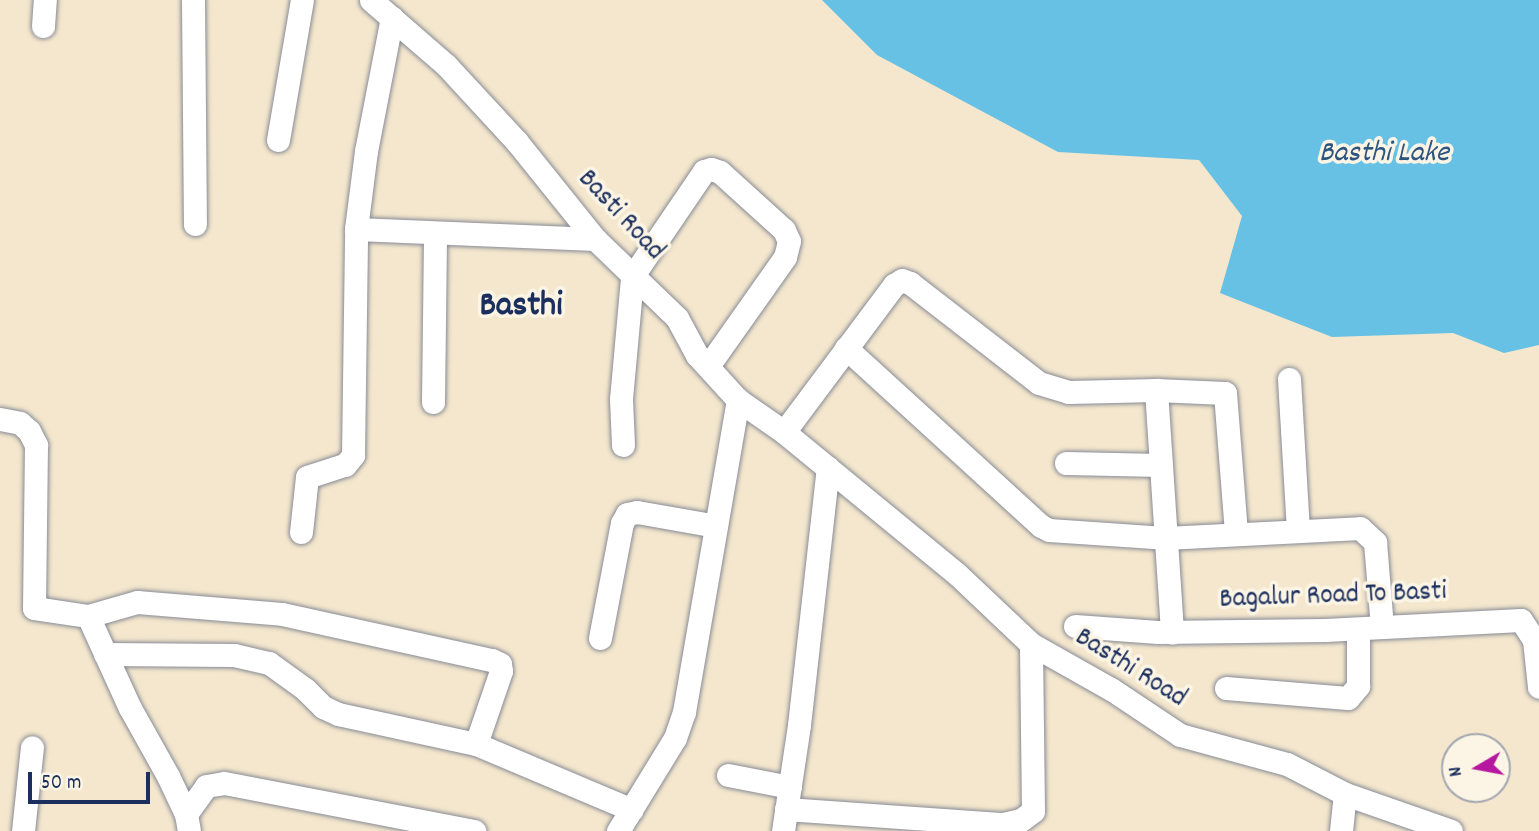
<!DOCTYPE html>
<html>
<head>
<meta charset="utf-8">
<style>
	body { margin:0 }
	#map { position:relative; width:1539px; height:831px; overflow:hidden; background:#f4e7cd; font-family:Dekko,sans-serif }
	div>[style] { position:absolute }
	.water>* { inset:0; background:#67c1e5 }
	.roads { filter:drop-shadow(0 0 2px #888b96) drop-shadow(0 0 2px #888b96) }
	.minor>* { height:23px; margin:-11.5px; padding:0 11.5px; transform-origin:11.5px; border-radius:11.5px; background:#fff }
	span { translate:-50% -50%; white-space:nowrap; text-align:center; line-height:1.15; -webkit-text-stroke:7px #fcf5e5; paint-order:stroke }
	.street-label { font-size:28px; color:#1b2f5e }
	.water-label { font-size:30px; color:#2e5480; font-style:italic }
	.district-label { font-size:35px; color:#1b2f5e; font-weight:700 }
	.north { position:absolute; left:1441px; top:733px; width:70px; height:70px; box-sizing:border-box; background:#fcf5e5; border:2px solid #a2a6af; border-radius:50%; rotate:260deg; font-size:19px; font-weight:700; line-height:28px; text-align:center; color:#1b2f5e }
	.north::after { content:''; display:block; margin:auto; width:24px; height:32px; background:#b5179e; clip-path:polygon(50% 0,100% 100%,50% 72%,0 100%) }
	.scale { position:absolute; left:28px; top:772px; width:122px; height:32px; box-sizing:border-box; border:4px solid #1b2f5e; border-top:0; padding-left:9px; font-size:21px; line-height:24px; white-space:nowrap; color:#1b2f5e; -webkit-text-stroke:5px #fcf5e5; paint-order:stroke }
</style>
</head>
<body>
<div id="map">
	<div class="water">
		<i style="clip-path:polygon(822px 0,1539px 0,1539px 345px,1504px 353px,1453px 333px,1332px 337px,1220px 293px,1242px 216px,1199px 160px,1058px 152px,877px 55px)"></i>
	</div>
	<div class="roads">
		<div class="minor">
			<i style="left:193px;top:0;width:224px;rotate:89.5deg"></i>
			<i style="left:371px;top:0;width:99px;rotate:40.9deg"></i>
			<i style="left:446px;top:65px;width:105px;rotate:47.3deg"></i>
			<i style="left:517px;top:142px;width:124px;rotate:51.2deg"></i>
			<i style="left:595px;top:239px;width:114px;rotate:43.9deg"></i>
			<i style="left:677px;top:318px;width:42px;rotate:61.6deg"></i>
			<i style="left:697px;top:355px;width:61px;rotate:47.7deg"></i>
			<i style="left:738px;top:400px;width:56px;rotate:34.8deg"></i>
			<i style="left:784px;top:432px;width:224px;rotate:39.4deg"></i>
			<i style="left:957px;top:574px;width:102px;rotate:43.4deg"></i>
			<i style="left:1031px;top:644px;width:92px;rotate:29.4deg"></i>
			<i style="left:1111px;top:689px;width:83px;rotate:33.7deg"></i>
			<i style="left:1180px;top:735px;width:111px;rotate:15.2deg"></i>
			<i style="left:1287px;top:764px;width:65px;rotate:27.3deg"></i>
			<i style="left:1345px;top:794px;width:112px;rotate:19.2deg"></i>
			<i style="left:43px;top:26px;width:26px;rotate:-86deg"></i>
			<i style="left:278px;top:140px;width:142px;rotate:-80.3deg"></i>
			<i style="left:356px;top:229px;width:239px;rotate:2.4deg"></i>
			<i style="left:846px;top:348px;width:264px;rotate:42.4deg"></i>
			<i style="left:1041px;top:526px;width:9px;rotate:27deg"></i>
			<i style="left:1049px;top:530px;width:116px;rotate:3.9deg"></i>
			<i style="left:1165px;top:538px;width:195px;rotate:-2.9deg"></i>
			<i style="left:1360px;top:528px;width:21px;rotate:43deg"></i>
			<i style="left:1375px;top:542px;width:85px;rotate:85.3deg"></i>
			<i style="left:1289px;top:379px;width:152px;rotate:86.6deg"></i>
			<i style="left:1156px;top:390px;width:69px;rotate:2.5deg"></i>
			<i style="left:1225px;top:393px;width:141px;rotate:85.5deg"></i>
			<i style="left:433px;top:402px;width:168px;rotate:-89.3deg"></i>
			<i style="left:0;top:419px;width:20px;rotate:11deg"></i>
			<i style="left:20px;top:423px;width:12px;rotate:42deg"></i>
			<i style="left:29px;top:431px;width:16px;rotate:63deg"></i>
			<i style="left:36px;top:445px;width:163px;rotate:90.7deg"></i>
			<i style="left:34px;top:608px;width:55px;rotate:8.4deg"></i>
			<i style="left:88px;top:616px;width:101px;rotate:65.5deg"></i>
			<i style="left:130px;top:708px;width:78px;rotate:60.8deg"></i>
			<i style="left:168px;top:776px;width:42px;rotate:64.7deg"></i>
			<i style="left:186px;top:814px;width:17px;rotate:80deg"></i>
			<i style="left:784px;top:432px;width:184px;rotate:-53.2deg"></i>
			<i style="left:894px;top:285px;width:9px;rotate:-32deg"></i>
			<i style="left:902px;top:280px;width:9px;rotate:21deg"></i>
			<i style="left:910px;top:283px;width:163px;rotate:37.8deg"></i>
			<i style="left:1039px;top:383px;width:31px;rotate:17deg"></i>
			<i style="left:1069px;top:392px;width:87px;rotate:-1.3deg"></i>
			<i style="left:1156px;top:390px;width:243px;rotate:86.2deg"></i>
			<i style="left:623px;top:445px;width:46px;rotate:-92.5deg"></i>
			<i style="left:621px;top:399px;width:122px;rotate:-84.8deg"></i>
			<i style="left:632px;top:277px;width:128px;rotate:-55.8deg"></i>
			<i style="left:704px;top:171px;width:7px;rotate:-16deg"></i>
			<i style="left:711px;top:169px;width:9px;rotate:18deg"></i>
			<i style="left:720px;top:172px;width:86px;rotate:42.2deg"></i>
			<i style="left:784px;top:230px;width:12px;rotate:66deg"></i>
			<i style="left:789px;top:241px;width:16px;rotate:104deg"></i>
			<i style="left:785px;top:257px;width:133px;rotate:125.2deg"></i>
			<i style="left:1066px;top:463px;width:95px;rotate:1.2deg"></i>
			<i style="left:301px;top:532px;width:55px;rotate:-83.8deg"></i>
			<i style="left:307px;top:477px;width:40px;rotate:-18deg"></i>
			<i style="left:345px;top:465px;width:13px;rotate:-51deg"></i>
			<i style="left:353px;top:455px;width:226px;rotate:-89.2deg"></i>
			<i style="left:356px;top:229px;width:79px;rotate:-82.7deg"></i>
			<i style="left:366px;top:151px;width:136px;rotate:-79deg"></i>
			<i style="left:88px;top:616px;width:51px;rotate:-15.9deg"></i>
			<i style="left:137px;top:602px;width:145px;rotate:4.7deg"></i>
			<i style="left:282px;top:614px;width:215px;rotate:12.4deg"></i>
			<i style="left:492px;top:660px;width:9px;rotate:27deg"></i>
			<i style="left:500px;top:664px;width:7px;rotate:82deg"></i>
			<i style="left:501px;top:671px;width:77px;rotate:108.9deg"></i>
			<i style="left:1075px;top:626px;width:83px;rotate:4.1deg"></i>
			<i style="left:1158px;top:632px;width:167px;rotate:-0.7deg"></i>
			<i style="left:1325px;top:630px;width:196px;rotate:-2.9deg"></i>
			<i style="left:1521px;top:620px;width:24px;rotate:57deg"></i>
			<i style="left:1534px;top:640px;width:47px;rotate:83.9deg"></i>
			<i style="left:600px;top:638px;width:117px;rotate:-79.2deg"></i>
			<i style="left:622px;top:523px;width:10px;rotate:-61deg"></i>
			<i style="left:627px;top:514px;width:10px;rotate:-11deg"></i>
			<i style="left:637px;top:512px;width:80px;rotate:10deg"></i>
			<i style="left:105px;top:654px;width:129px;rotate:0.4deg"></i>
			<i style="left:234px;top:655px;width:36px;rotate:13deg"></i>
			<i style="left:269px;top:663px;width:44px;rotate:35.8deg"></i>
			<i style="left:305px;top:689px;width:25px;rotate:45deg"></i>
			<i style="left:323px;top:707px;width:17px;rotate:25deg"></i>
			<i style="left:338px;top:714px;width:141px;rotate:12.3deg"></i>
			<i style="left:476px;top:744px;width:169px;rotate:22.9deg"></i>
			<i style="left:1226px;top:688px;width:122px;rotate:4.7deg"></i>
			<i style="left:1348px;top:698px;width:16px;rotate:-50deg"></i>
			<i style="left:1358px;top:686px;width:57px;rotate:-90deg"></i>
			<i style="left:728px;top:775px;width:63px;rotate:11deg"></i>
			<i style="left:786px;top:809px;width:218px;rotate:4deg"></i>
			<i style="left:1003px;top:824px;width:18px;rotate:-13deg"></i>
			<i style="left:1021px;top:820px;width:15px;rotate:-37deg"></i>
			<i style="left:1033px;top:811px;width:167px;rotate:-90.7deg"></i>
			<i style="left:186px;top:814px;width:34px;rotate:-54deg"></i>
			<i style="left:206px;top:786px;width:18px;rotate:-9deg"></i>
			<i style="left:224px;top:783px;width:255px;rotate:10.9deg"></i>
			<i style="left:23px;top:831px;width:84px;rotate:-83.9deg"></i>
			<i style="left:618px;top:831px;width:109px;rotate:-58.5deg"></i>
			<i style="left:675px;top:738px;width:28px;rotate:-71deg"></i>
			<i style="left:684px;top:712px;width:317px;rotate:-80.2deg"></i>
			<i style="left:783px;top:831px;width:107px;rotate:-81.4deg"></i>
			<i style="left:799px;top:725px;width:259px;rotate:-83.6deg"></i>
			<i style="left:1341px;top:831px;width:37px;rotate:-84deg"></i>
		</div>
	</div>
	<div class="street-label">
		<span style="left:620px;top:216px;rotate:47deg">Basti Road</span>
		<span style="left:1333px;top:597px;rotate:-2deg">Bagalur Road To Basti</span>
		<span style="left:1130px;top:669px;rotate:32deg">Basthi Road</span>
	</div>
	<div class="water-label">
		<span style="left:1384px;top:155px">Basthi Lake</span>
	</div>
	<div class="district-label">
		<span style="left:521px;top:307px">Basthi</span>
	</div>
	<div class="north">N</div>
	<div class="scale">50 m</div>
</div>
</body>
</html>
